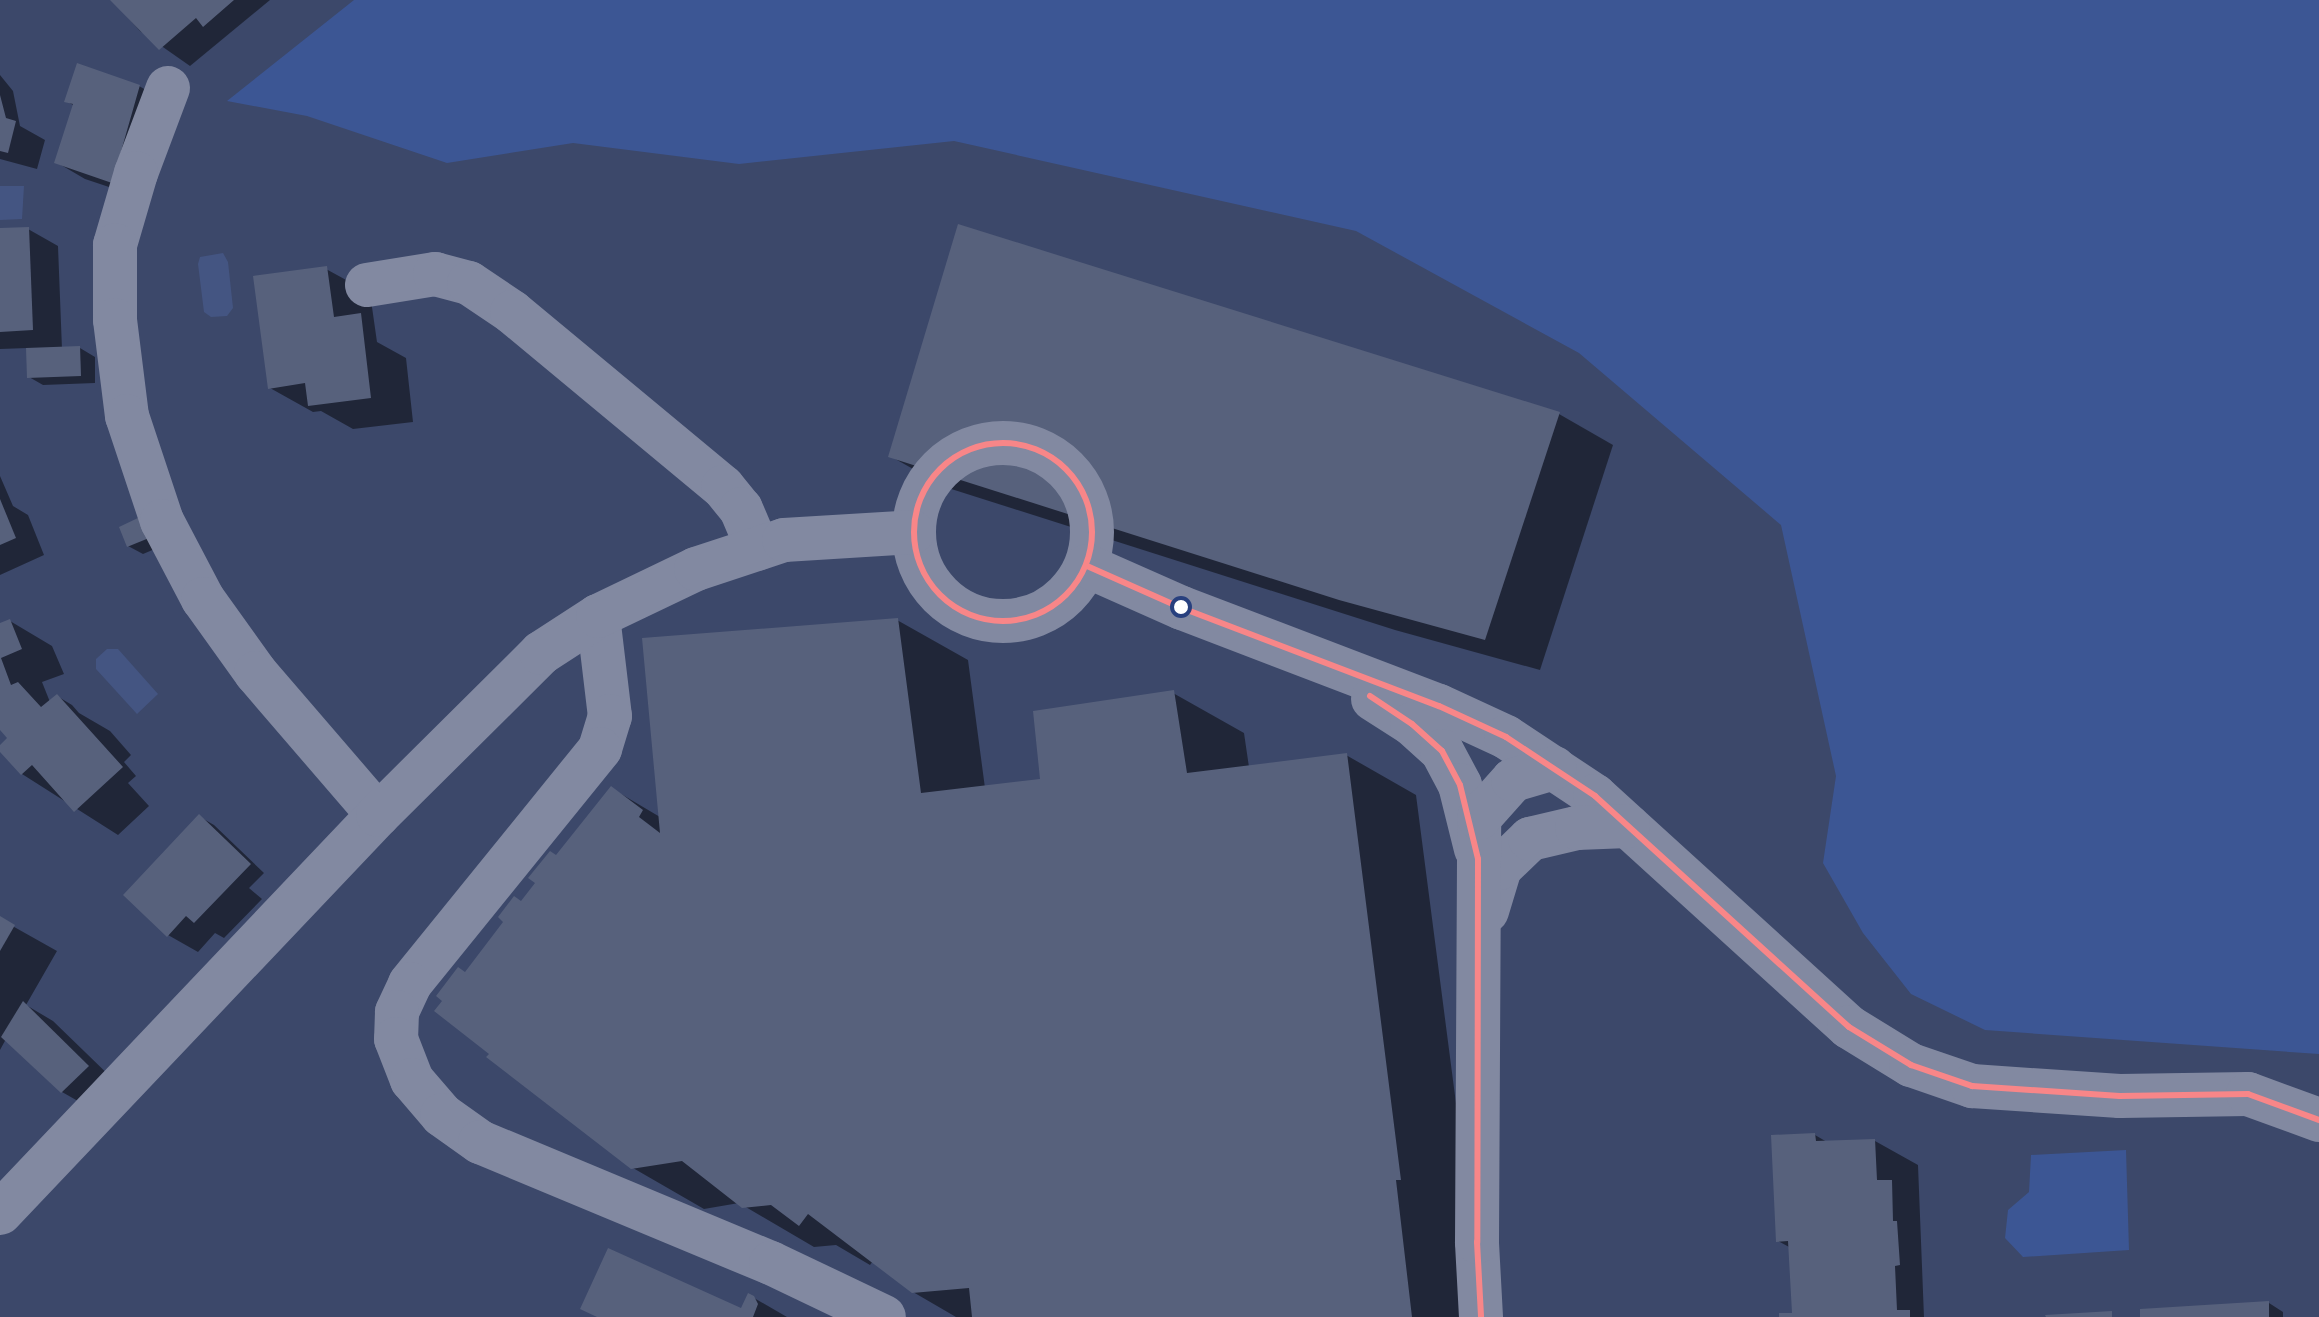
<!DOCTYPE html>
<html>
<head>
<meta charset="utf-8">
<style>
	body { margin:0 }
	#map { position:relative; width:2319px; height:1317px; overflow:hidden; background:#3c486a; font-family:"Titillium Web",sans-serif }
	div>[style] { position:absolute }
	.green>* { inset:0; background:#3c5694 }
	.water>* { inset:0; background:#445582 }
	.shadow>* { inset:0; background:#0007 }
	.building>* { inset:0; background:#57617c }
	.minor>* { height:44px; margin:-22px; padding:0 22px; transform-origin:22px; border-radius:22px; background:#8289a1 }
	.minor>.ring { margin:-22px; padding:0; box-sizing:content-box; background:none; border:44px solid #8289a1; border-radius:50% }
	.bus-1>* { height:6px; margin:-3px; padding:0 3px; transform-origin:3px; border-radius:3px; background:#f88688 }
	.bus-1>.ring { margin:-3px; padding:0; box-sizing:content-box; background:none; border:6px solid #f88688; border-radius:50% }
	.dots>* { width:22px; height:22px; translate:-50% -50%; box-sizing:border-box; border:4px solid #28407e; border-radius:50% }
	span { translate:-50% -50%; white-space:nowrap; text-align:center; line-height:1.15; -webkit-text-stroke:7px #28407e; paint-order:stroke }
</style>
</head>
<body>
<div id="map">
	<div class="green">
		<i style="clip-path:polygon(354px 0,2319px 0,2319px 1054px,1985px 1030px,1911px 994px,1863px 933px,1823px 863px,1836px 776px,1781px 525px,1579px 353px,1356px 231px,954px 141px,739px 164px,573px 143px,447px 163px,307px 116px,227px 101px)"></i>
		<i style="clip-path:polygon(2126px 1150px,2129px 1250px,2023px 1257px,2005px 1238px,2008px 1210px,2029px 1192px,2031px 1155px)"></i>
	</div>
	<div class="water">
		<i style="clip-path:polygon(0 186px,24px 186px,22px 219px,0 220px)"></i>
		<i style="clip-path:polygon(223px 253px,228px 262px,233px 308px,227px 316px,211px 317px,204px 312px,198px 264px,200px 257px)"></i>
		<i style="clip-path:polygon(107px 649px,118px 649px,158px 694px,137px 714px,96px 669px,96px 659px)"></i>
	</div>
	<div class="shadow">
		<i style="clip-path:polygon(112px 0,270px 0,190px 66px,140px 31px)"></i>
		<i style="clip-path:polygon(0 75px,13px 91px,20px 126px,45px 140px,37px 169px,0 159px)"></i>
		<i style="clip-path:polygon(139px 86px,169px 103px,142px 198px,85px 179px,56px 162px,75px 106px,66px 101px)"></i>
		<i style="clip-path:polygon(28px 229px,58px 246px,62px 349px,80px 348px,95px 357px,95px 383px,43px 385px,29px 377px,28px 348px,0 349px,0 230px)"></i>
		<i style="clip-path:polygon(326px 269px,370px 293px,377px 342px,406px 358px,413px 422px,353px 429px,321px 411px,313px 412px,270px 388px)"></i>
		<i style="clip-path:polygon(1559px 414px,1613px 445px,1540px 670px,1395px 630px,945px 487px,890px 456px)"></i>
		<i style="clip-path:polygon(0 476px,13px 506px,28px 515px,44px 555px,0 575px)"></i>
		<i style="clip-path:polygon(140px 519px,162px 546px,143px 554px,128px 546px)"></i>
		<i style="clip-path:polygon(897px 620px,968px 660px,985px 788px,1042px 781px,1173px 693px,1244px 733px,1249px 767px,1346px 755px,1416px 795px,1471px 1219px,1477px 1317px,956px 1317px,913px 1292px,873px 1261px,870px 1265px,836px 1245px,814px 1247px,739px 1203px,704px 1209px,633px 1168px,492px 1054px,466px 974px,611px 788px,660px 817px)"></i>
		<i style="clip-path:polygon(10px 621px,52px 646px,64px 674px,42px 682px,50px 702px,57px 696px,72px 705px,79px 713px,110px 731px,131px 755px,124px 762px,136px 776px,128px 783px,149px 806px,118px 835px,22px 774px,0 749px,10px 738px,0 727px,0 625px)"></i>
		<i style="clip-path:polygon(200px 817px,214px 825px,264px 873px,249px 888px,262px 899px,224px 938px,215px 933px,198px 952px,168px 935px)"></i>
		<i style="clip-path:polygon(0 919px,57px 951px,26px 1005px,53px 1021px,118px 1084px,92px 1109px,62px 1092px,6px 1039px,0 1050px)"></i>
		<i style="clip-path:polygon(1815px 1135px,1827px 1142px,1875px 1141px,1918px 1165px,1924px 1317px,1781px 1317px,1794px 1315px,1791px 1248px,1778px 1241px)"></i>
		<i style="clip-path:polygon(754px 1298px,787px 1317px,599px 1317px,742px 1311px)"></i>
		<i style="clip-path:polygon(2269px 1303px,2283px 1312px,2283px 1317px,2319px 1317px,2142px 1317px)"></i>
	</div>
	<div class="building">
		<i style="clip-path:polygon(110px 0,234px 0,203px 27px,196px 18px,159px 50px)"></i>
		<i style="clip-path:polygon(77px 63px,140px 85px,112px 183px,54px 163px,73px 104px,64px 102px)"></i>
		<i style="clip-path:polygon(0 95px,6px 118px,16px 121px,8px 153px,0 151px)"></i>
		<i style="clip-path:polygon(958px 224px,1560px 412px,1485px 640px,1339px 600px,888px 457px)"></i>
		<i style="clip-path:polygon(29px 227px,33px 330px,0 332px,0 228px)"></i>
		<i style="clip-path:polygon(327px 266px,334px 317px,361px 313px,371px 398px,308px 406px,305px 383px,268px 389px,253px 276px)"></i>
		<i style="clip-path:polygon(80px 346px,81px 376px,27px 378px,26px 348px)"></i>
		<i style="clip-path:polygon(0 499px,16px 538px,0 545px)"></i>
		<i style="clip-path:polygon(140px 517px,149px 538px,127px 547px,119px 527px)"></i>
		<i style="clip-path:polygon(898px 618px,921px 793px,1040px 779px,1033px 711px,1174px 690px,1187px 773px,1347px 753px,1401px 1180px,1396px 1180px,1412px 1317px,972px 1317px,969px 1288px,912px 1293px,808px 1214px,799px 1226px,771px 1205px,742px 1208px,682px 1161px,631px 1169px,486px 1057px,489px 1054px,434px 1011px,442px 1001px,436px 996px,458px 967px,465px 972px,503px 922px,498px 917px,514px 896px,521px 901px,535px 883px,528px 878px,550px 851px,556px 855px,611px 786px,643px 810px,639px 817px,660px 833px,642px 638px)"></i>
		<i style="clip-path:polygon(10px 619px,22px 649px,1px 658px,11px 685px,18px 682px,41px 707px,57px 694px,123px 767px,74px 812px,32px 765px,21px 775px,0 752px,0 745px,7px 738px,0 730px,0 623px)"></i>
		<i style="clip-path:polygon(199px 814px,251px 864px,194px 923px,186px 916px,167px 937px,123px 895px)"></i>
		<i style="clip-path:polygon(0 916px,15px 925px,0 951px)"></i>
		<i style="clip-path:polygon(23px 1001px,89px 1066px,61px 1093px,1px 1037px)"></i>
		<i style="clip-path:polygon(1815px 1133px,1816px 1141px,1875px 1139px,1877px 1180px,1892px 1180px,1893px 1221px,1897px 1221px,1900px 1265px,1895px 1266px,1897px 1310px,1910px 1310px,1910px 1317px,1779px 1317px,1779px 1313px,1792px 1313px,1788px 1241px,1776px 1242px,1771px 1135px)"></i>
		<i style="clip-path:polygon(608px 1248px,741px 1308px,748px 1293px,754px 1296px,758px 1304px,753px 1317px,597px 1317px,580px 1309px)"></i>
		<i style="clip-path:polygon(2269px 1301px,2269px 1317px,2140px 1317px,2140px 1309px)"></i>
		<i style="clip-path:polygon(2112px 1311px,2112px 1317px,2046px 1317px,2045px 1315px)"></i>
	</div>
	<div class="minor">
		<i style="left:168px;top:88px;width:91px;rotate:110.6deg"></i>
		<i style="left:136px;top:173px;width:75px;rotate:106.3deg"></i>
		<i style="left:115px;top:245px;width:75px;rotate:90deg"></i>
		<i style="left:115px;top:320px;width:97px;rotate:82.9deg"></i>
		<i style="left:127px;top:416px;width:111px;rotate:71.6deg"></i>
		<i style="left:162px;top:521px;width:88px;rotate:62.3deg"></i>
		<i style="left:203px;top:599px;width:91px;rotate:54.4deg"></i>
		<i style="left:256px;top:673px;width:187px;rotate:49.3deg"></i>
		<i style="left:367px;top:285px;width:69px;rotate:-9.2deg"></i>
		<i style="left:435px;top:274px;width:35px;rotate:15deg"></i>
		<i style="left:469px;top:283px;width:52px;rotate:34deg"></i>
		<i style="left:512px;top:312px;width:274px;rotate:39.7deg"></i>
		<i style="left:723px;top:487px;width:28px;rotate:51deg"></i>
		<i style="left:741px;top:509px;width:43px;rotate:67deg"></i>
		<i class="ring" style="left:914px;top:443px;width:134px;height:134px"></i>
		<i style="left:1087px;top:566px;width:104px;rotate:23.9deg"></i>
		<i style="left:1182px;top:608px;width:275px;rotate:20.9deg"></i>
		<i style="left:1439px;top:706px;width:74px;rotate:24.8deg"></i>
		<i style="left:1506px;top:737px;width:107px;rotate:33.5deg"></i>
		<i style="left:1595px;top:796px;width:343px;rotate:42.3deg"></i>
		<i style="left:1849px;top:1027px;width:73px;rotate:31.5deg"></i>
		<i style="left:1911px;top:1065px;width:65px;rotate:19deg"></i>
		<i style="left:1972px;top:1086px;width:148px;rotate:3.9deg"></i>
		<i style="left:2120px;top:1096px;width:128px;rotate:-0.9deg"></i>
		<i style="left:2248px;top:1094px;width:76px;rotate:20.1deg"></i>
		<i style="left:598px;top:616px;width:101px;rotate:83.2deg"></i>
		<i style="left:610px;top:716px;width:34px;rotate:107deg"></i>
		<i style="left:600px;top:749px;width:302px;rotate:129deg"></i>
		<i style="left:410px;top:984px;width:31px;rotate:115deg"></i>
		<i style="left:397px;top:1012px;width:27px;rotate:92deg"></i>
		<i style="left:396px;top:1039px;width:44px;rotate:68.7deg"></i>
		<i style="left:412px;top:1080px;width:46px;rotate:49.4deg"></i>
		<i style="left:442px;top:1115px;width:47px;rotate:35.4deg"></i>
		<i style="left:480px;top:1142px;width:315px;rotate:22.6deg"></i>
		<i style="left:771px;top:1263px;width:125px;rotate:25.5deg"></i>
		<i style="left:1373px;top:699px;width:46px;rotate:32.7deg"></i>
		<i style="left:1412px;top:724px;width:40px;rotate:42deg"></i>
		<i style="left:1442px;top:751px;width:38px;rotate:62deg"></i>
		<i style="left:1460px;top:785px;width:66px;rotate:76deg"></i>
		<i style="left:1487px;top:911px;width:45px;rotate:-73.2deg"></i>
		<i style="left:1500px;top:868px;width:42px;rotate:-44deg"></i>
		<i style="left:1530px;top:839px;width:48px;rotate:-13.2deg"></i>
		<i style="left:1577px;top:828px;width:51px;rotate:-2.2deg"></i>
		<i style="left:0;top:1213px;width:549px;rotate:-46.48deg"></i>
		<i style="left:378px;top:815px;width:230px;rotate:-44.8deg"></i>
		<i style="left:541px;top:653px;width:68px;rotate:-33deg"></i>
		<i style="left:598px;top:616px;width:109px;rotate:-25.6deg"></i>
		<i style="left:696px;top:569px;width:93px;rotate:-18.2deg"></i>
		<i style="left:784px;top:540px;width:129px;rotate:-3.5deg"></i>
		<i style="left:1481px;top:1317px;width:75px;rotate:-93.1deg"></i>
		<i style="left:1477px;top:1242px;width:424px;rotate:-89.7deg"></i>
		<i style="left:1479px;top:818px;width:51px;rotate:-48.2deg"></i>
		<i style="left:1513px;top:780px;width:43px;rotate:-16.3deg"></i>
	</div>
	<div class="bus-1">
		<i class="ring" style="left:914px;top:443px;width:172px;height:172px"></i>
		<i style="left:1087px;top:566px;width:104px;rotate:23.9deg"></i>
		<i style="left:1182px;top:608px;width:275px;rotate:20.9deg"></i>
		<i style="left:1439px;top:706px;width:74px;rotate:24.8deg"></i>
		<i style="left:1506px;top:737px;width:107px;rotate:33.5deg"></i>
		<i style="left:1595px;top:796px;width:343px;rotate:42.3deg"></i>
		<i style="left:1849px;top:1027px;width:73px;rotate:31.5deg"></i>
		<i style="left:1911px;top:1065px;width:65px;rotate:19deg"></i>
		<i style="left:1972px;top:1086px;width:148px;rotate:3.9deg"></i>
		<i style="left:2120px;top:1096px;width:128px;rotate:-0.9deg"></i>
		<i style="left:2248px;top:1094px;width:76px;rotate:20.1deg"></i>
		<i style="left:1370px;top:696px;width:50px;rotate:33.7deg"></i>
		<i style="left:1412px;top:724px;width:40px;rotate:42deg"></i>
		<i style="left:1442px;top:751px;width:38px;rotate:62deg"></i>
		<i style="left:1460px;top:785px;width:76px;rotate:76.3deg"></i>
		<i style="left:1478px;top:859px;width:383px;rotate:90.1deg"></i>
		<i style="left:1477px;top:1242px;width:75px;rotate:86.9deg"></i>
	</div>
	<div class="dots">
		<i style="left:1181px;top:607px;background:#fff"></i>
	</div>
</div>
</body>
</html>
